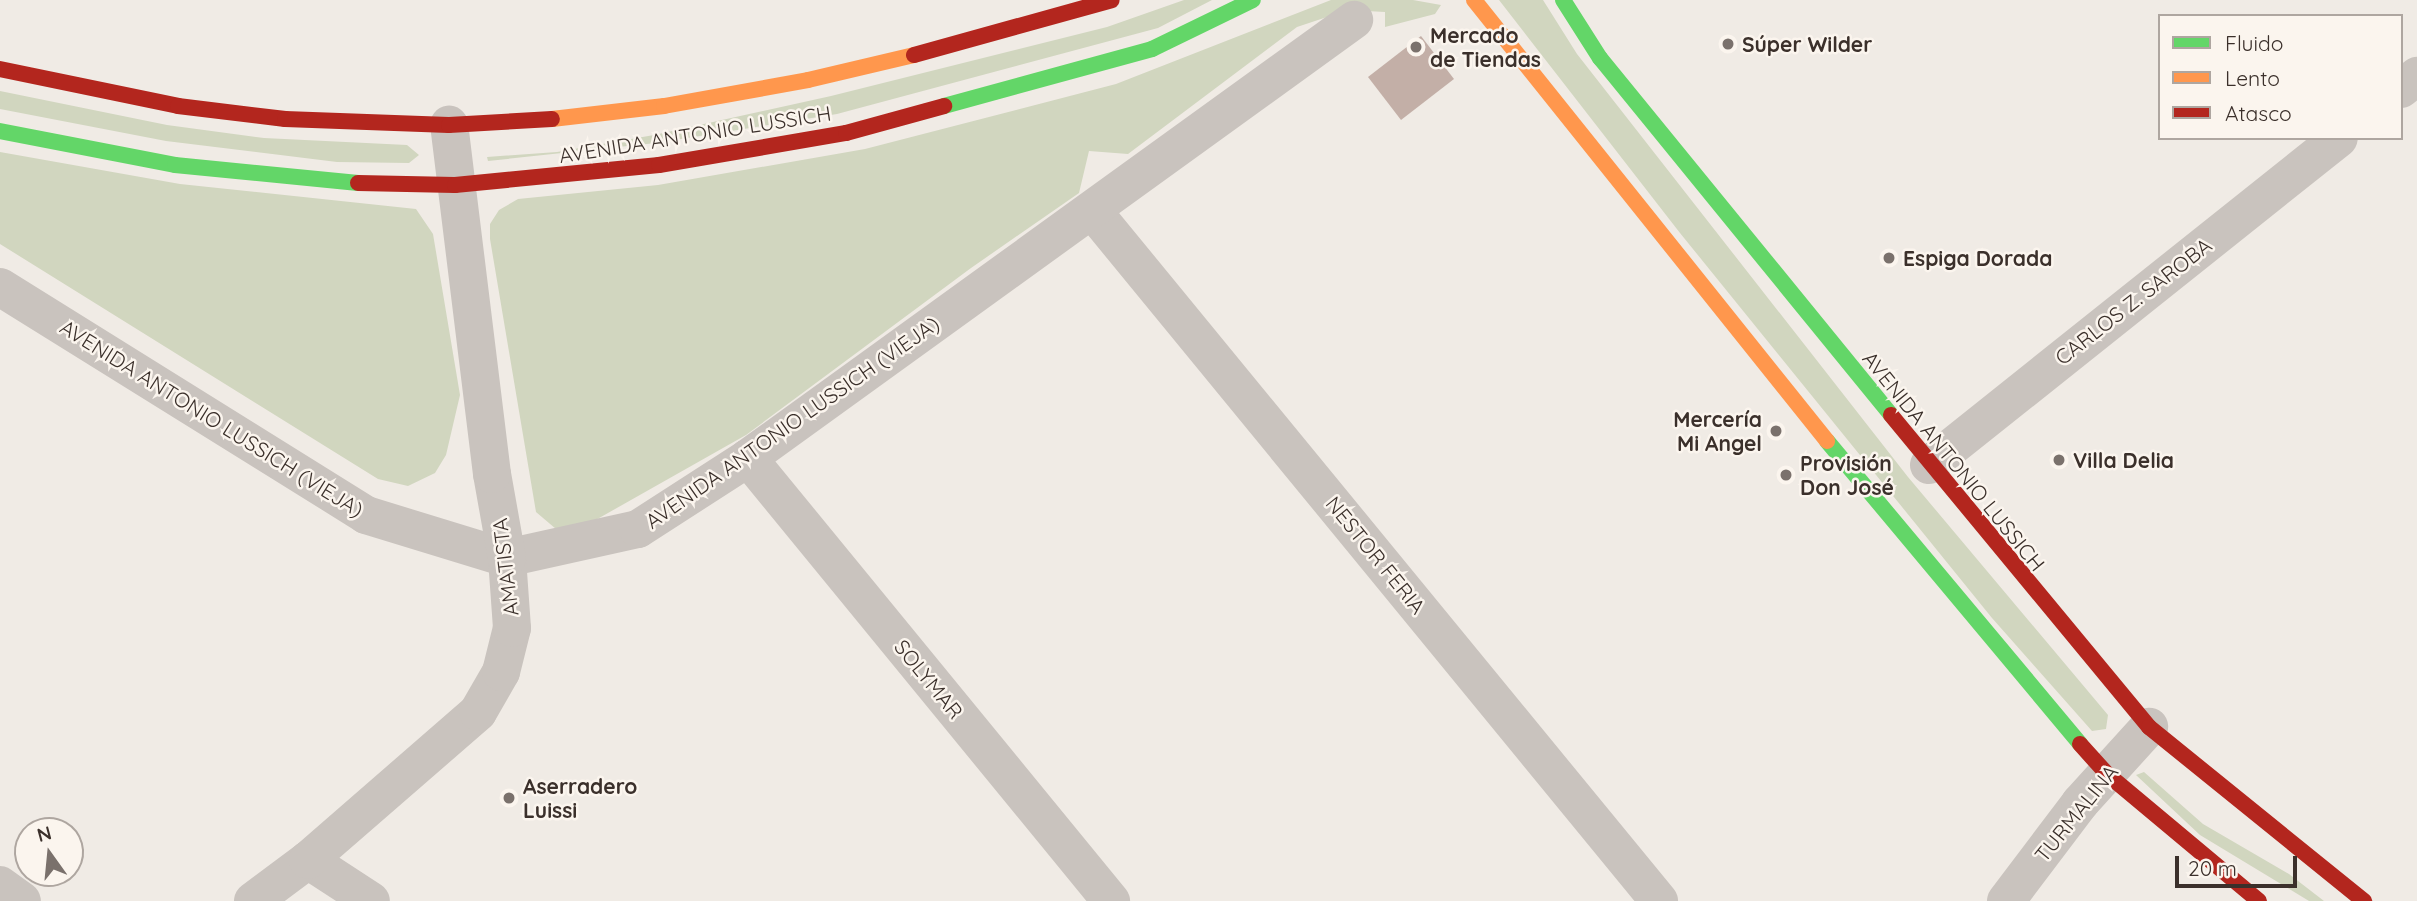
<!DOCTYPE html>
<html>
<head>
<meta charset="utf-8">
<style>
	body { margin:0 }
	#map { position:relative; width:2417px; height:901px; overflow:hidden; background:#f0ebe5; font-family:Quicksand,sans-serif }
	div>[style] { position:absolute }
	.green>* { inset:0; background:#d1d6bf }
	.building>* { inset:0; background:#c3afa7 }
	.street>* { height:38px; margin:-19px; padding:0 19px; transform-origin:19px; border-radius:19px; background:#c9c3be }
	.fast>* { height:16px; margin:-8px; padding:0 8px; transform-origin:8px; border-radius:8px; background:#63d668 }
	.slow>* { height:16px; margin:-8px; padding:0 8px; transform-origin:8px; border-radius:8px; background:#ff974d }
	.jam>* { height:16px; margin:-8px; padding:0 8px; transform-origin:8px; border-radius:8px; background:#b3261e }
	.dots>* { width:19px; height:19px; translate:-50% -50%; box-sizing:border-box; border:4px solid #fbf5ee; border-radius:50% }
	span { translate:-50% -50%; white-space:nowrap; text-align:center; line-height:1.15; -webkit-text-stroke:5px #fbf5ee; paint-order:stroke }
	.poi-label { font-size:21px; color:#3b302b; font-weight:700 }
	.left { translate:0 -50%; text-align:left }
	.right { translate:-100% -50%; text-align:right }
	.street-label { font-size:21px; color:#3b302b }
	.legend { position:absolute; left:2158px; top:14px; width:245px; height:126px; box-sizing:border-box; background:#fbf5ee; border:2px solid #aea6a0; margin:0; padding:9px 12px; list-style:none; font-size:21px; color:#3b302b }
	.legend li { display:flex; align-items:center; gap:14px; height:35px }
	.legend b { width:35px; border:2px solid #aea6a0 }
	.north { position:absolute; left:14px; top:817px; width:70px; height:70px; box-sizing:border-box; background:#fbf5ee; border:2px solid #aea6a0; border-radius:50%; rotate:345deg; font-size:19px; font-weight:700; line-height:28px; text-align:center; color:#3b302b }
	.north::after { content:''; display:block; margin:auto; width:24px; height:32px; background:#7a716c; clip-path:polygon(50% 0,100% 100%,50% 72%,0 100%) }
	.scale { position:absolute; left:2175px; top:856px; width:122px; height:32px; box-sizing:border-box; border:4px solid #3b302b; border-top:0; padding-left:9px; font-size:21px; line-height:24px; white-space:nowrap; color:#3b302b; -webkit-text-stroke:5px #fbf5ee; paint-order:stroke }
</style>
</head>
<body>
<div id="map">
	<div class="green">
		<i style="clip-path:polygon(1184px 0,1212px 0,1158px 28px,837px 114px,656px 143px,488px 161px,487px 157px,557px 152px,654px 135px,831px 96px,1107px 27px)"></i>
		<i style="clip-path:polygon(1331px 0,1413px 0,1441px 5px,1435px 14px,1385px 27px,1385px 12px,1348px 10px,1297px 27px,1128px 154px,1089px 151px,1079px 193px,971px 268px,746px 435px,585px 526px,556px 529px,536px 512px,490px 239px,490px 224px,499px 210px,518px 199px,658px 185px,865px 149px,1116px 84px)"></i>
		<i style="clip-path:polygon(1499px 0,1543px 0,1577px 54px,1908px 477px,2108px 715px,2106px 729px,2092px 731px,1992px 618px,1680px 233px)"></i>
		<i style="clip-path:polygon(0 91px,167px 125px,264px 138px,407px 145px,419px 155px,409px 163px,337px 162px,166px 141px,0 109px)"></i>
		<i style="clip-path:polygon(0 152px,180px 184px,416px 209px,433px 234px,460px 395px,446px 455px,435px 473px,408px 486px,378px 479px,0 244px)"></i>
		<i style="clip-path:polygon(2144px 772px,2203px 824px,2289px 874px,2324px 901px,2309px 901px,2200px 835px,2136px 775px)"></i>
	</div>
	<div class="building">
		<i style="clip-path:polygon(1421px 36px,1454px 79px,1401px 120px,1368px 77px)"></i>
	</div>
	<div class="street">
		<i style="left:2401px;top:89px;width:21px;rotate:-39deg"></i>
		<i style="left:1092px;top:210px;width:894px;rotate:50.63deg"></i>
		<i style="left:0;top:287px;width:431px;rotate:31.9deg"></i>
		<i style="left:366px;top:515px;width:147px;rotate:17deg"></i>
		<i style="left:507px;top:558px;width:134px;rotate:-12.5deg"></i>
		<i style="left:638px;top:529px;width:131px;rotate:-32.8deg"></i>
		<i style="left:748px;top:458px;width:748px;rotate:-35.86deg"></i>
		<i style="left:748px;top:458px;width:573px;rotate:50.67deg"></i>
		<i style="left:1929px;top:465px;width:524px;rotate:-38.57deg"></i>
		<i style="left:308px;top:860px;width:75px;rotate:33.1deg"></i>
		<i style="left:0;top:885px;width:27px;rotate:36deg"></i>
		<i style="left:253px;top:901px;width:69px;rotate:-36.7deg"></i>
		<i style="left:308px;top:860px;width:225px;rotate:-41deg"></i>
		<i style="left:478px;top:712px;width:46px;rotate:-60.1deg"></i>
		<i style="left:501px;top:672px;width:45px;rotate:-76deg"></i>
		<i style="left:512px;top:628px;width:70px;rotate:-94.1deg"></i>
		<i style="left:507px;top:558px;width:85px;rotate:-100.1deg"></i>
		<i style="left:492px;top:474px;width:352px;rotate:-97deg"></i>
		<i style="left:2006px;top:901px;width:123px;rotate:-52.9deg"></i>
		<i style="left:2080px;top:803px;width:103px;rotate:-47.8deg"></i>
	</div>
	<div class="fast">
		<i style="left:1563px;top:0;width:69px;rotate:57.5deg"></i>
		<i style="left:1600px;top:58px;width:461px;rotate:50.8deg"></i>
		<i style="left:944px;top:106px;width:216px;rotate:-15.3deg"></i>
		<i style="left:1152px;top:49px;width:112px;rotate:-25.9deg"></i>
		<i style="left:0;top:131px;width:178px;rotate:11deg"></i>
		<i style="left:175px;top:165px;width:184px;rotate:5.6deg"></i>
		<i style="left:1827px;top:441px;width:395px;rotate:50.1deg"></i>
	</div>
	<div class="slow">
		<i style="left:1474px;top:0;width:565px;rotate:51.32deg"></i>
		<i style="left:552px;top:119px;width:113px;rotate:-6.6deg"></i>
		<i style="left:664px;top:106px;width:146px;rotate:-10.2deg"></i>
		<i style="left:808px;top:80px;width:109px;rotate:-13.3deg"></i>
	</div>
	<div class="jam">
		<i style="left:914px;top:55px;width:205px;rotate:-15.5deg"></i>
		<i style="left:0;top:69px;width:182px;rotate:11.7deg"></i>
		<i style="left:178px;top:106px;width:108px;rotate:6.9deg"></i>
		<i style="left:285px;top:119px;width:164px;rotate:2.1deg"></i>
		<i style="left:449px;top:125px;width:103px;rotate:-3.3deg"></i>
		<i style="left:358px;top:183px;width:97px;rotate:1.2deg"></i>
		<i style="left:455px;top:185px;width:205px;rotate:-5.6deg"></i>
		<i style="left:659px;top:165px;width:190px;rotate:-9.7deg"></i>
		<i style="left:846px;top:133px;width:102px;rotate:-15.4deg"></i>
		<i style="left:1891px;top:415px;width:405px;rotate:50.4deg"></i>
		<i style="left:2149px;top:727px;width:277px;rotate:39deg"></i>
		<i style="left:2080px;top:744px;width:40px;rotate:48deg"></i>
		<i style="left:2107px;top:774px;width:198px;rotate:39.9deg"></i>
	</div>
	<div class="dots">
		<i style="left:1728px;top:44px;background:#7a716c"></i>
		<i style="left:1416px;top:47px;background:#7a716c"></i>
		<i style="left:1889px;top:258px;background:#7a716c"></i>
		<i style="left:1776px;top:431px;background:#7a716c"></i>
		<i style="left:2059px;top:460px;background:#7a716c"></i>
		<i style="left:1786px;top:475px;background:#7a716c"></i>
		<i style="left:509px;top:798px;background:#7a716c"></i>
	</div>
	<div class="poi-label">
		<span class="left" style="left:1430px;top:47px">Mercado<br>de Tiendas</span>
		<span class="left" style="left:1742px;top:44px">Súper Wilder</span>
		<span class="left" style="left:1903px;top:258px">Espiga Dorada</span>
		<span class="right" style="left:1762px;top:431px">Mercería<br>Mi Angel</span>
		<span class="left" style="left:2073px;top:460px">Villa Delia</span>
		<span class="left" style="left:1800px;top:475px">Provisión<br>Don José</span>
		<span class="left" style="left:523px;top:798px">Aserradero<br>Luissi</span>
	</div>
	<div class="street-label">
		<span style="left:695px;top:134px;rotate:-9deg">AVENIDA ANTONIO LUSSICH</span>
		<span style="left:2133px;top:301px;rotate:-38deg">CARLOS Z. SAROBA</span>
		<span style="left:212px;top:418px;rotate:32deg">AVENIDA ANTONIO LUSSICH (VIEJA)</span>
		<span style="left:792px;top:422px;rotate:-35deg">AVENIDA ANTONIO LUSSICH (VIEJA)</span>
		<span style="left:1954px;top:461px;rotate:51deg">AVENIDA ANTONIO LUSSICH</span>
		<span style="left:1376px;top:555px;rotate:51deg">NESTOR FERIA</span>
		<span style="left:505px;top:567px;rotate:-97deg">AMATISTA</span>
		<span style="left:929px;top:679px;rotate:51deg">SOLYMAR</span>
		<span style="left:2076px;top:813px;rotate:-51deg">TURMALINA</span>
	</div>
	<ul class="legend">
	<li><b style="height:9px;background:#63d668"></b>Fluido</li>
	<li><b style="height:9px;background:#ff974d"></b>Lento</li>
	<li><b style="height:9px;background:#b3261e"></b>Atasco</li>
	</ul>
	<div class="north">N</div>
	<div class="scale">20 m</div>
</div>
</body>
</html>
